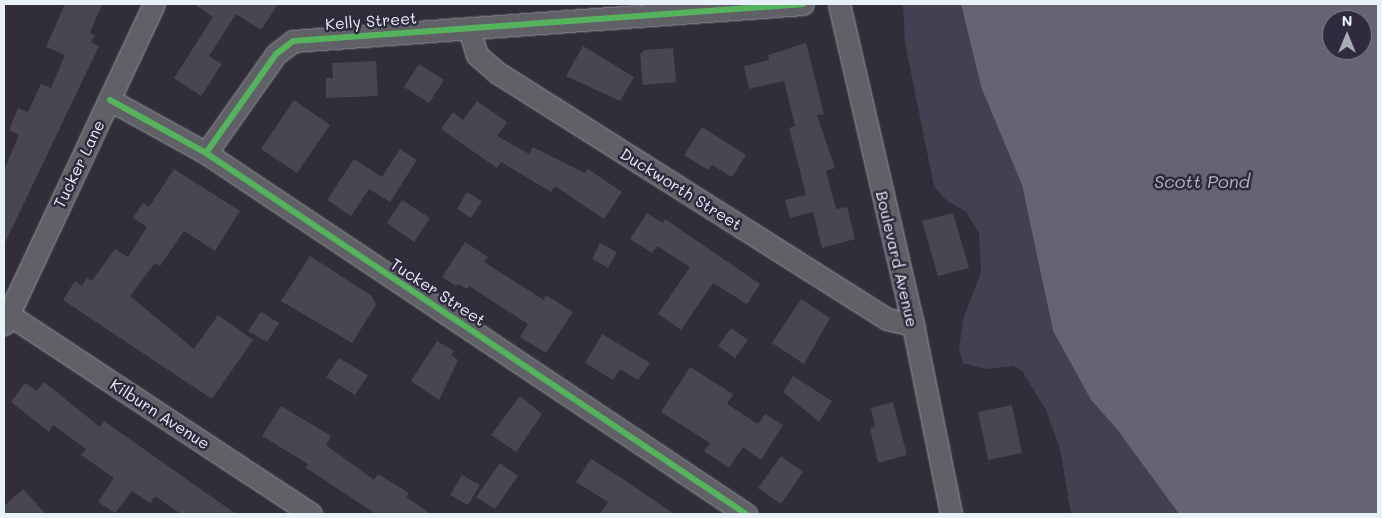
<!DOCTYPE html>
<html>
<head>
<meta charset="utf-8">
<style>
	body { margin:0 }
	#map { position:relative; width:1382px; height:518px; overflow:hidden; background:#312e39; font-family:Mali,sans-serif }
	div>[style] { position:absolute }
	.green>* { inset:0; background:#434151 }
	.water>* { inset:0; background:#646472 }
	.building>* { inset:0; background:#48464e }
	.roads { filter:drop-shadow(0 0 1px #98999f) drop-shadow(0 0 1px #98999f) }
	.minor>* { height:21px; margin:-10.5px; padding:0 10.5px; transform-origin:10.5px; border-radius:10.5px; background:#606067 }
	.cycleway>* { height:6px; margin:-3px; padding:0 3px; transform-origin:3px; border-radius:3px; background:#56b35d }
	span { translate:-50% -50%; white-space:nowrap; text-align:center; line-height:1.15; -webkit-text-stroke:5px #2f2a3d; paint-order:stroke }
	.street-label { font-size:16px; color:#e8f1f8 }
	.water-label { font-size:18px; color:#afb4be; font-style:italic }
	.frame { position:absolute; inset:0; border:5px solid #e8f1f8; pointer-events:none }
	.north { position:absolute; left:1322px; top:10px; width:50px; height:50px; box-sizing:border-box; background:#2f2a3d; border:1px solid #797a88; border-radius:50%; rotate:0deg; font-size:14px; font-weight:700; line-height:20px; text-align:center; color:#e8f1f8 }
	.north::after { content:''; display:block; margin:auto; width:18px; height:22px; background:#a8adb5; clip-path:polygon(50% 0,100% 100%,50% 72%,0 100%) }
</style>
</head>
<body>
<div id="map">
	<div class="green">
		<i style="clip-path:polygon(903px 4px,961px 4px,981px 87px,1022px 185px,1053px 331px,1091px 400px,1116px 428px,1179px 514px,1071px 514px,1060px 448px,1046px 410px,1022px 371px,1013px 366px,986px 369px,963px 363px,959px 350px,963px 320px,981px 272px,979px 233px,966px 212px,946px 200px,934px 186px,905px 43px)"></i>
	</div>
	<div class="water">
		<i style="clip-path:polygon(evenodd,961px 4px,1378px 4px,1378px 514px,1179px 514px,1116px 428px,1091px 400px,1053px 331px,1022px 185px,981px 87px,961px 4px,1332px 20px,1362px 20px,1362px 50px,1332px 50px,1332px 20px)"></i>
	</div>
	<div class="building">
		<i style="clip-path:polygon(65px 4px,102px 4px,90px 33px,95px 35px,91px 42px,99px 46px,4px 245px,4px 170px,19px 135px,9px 130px,18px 108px,28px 112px,41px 84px,51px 88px,65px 55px,46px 47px)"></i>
		<i style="clip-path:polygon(194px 4px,278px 4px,261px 30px,236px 14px,209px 56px,222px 64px,201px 96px,174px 78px,213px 17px)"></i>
		<i style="clip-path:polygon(806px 43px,824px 114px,817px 115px,835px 168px,826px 171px,836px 209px,847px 207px,855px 239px,822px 248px,813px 212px,790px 218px,785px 200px,806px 195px,789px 128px,795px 126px,784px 81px,749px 89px,744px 66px,769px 60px,768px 55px)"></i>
		<i style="clip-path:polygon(583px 46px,634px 77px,620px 101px,566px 76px)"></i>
		<i style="clip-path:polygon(673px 48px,676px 82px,643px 85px,640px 54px,645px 50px)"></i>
		<i style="clip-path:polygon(376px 61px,378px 96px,326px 98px,326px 78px,333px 78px,332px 63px)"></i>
		<i style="clip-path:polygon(419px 64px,444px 80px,429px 103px,404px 87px)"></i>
		<i style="clip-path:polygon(294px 100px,330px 125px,297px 173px,261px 149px)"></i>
		<i style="clip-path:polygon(477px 101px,507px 122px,497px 136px,529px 154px,533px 147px,585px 173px,588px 169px,622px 192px,604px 219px,555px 186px,551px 192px,501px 162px,497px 168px,441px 129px,453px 112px,463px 120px)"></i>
		<i style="clip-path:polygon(702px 127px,746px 155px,732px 177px,712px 165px,708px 170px,684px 155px)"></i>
		<i style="clip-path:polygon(400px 149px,417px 160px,390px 202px,369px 189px,351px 216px,327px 200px,354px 159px,382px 177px)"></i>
		<i style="clip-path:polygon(174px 169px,240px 211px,215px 251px,184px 231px,160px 266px,155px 263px,130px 296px,194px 349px,218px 315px,253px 340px,212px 399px,63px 300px,75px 281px,82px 286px,87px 278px,92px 281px,115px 249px,128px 257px,147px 227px,133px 218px,143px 203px,149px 207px)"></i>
		<i style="clip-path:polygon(467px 192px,482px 201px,471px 218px,457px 209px)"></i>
		<i style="clip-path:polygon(402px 200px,430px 218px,414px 242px,387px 223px)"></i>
		<i style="clip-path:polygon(647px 213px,663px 223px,665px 219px,760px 284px,747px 304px,713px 283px,681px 330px,658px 314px,690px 267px,657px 246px,652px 253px,630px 239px)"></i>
		<i style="clip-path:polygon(953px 213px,969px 268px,938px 276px,922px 221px)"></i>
		<i style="clip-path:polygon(465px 242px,488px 257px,484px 262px,544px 300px,546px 295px,573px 312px,546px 353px,520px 337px,528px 324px,469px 286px,467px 289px,458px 284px,456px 286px,442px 277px)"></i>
		<i style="clip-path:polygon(600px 243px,617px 252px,608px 268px,592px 259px)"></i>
		<i style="clip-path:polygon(310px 256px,372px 296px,376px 305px,352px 343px,281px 301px)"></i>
		<i style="clip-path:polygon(801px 299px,830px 318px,804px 364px,772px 343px)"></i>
		<i style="clip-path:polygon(261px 312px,279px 323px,267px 342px,248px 331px)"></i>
		<i style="clip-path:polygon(731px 328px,748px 340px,735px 358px,718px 346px)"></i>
		<i style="clip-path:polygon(602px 334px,650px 363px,638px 380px,620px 369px,613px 380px,585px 363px)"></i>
		<i style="clip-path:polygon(437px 341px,454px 351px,451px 355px,458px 360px,439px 400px,411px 381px)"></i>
		<i style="clip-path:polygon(339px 358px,368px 375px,355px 395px,326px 377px)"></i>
		<i style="clip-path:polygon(690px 367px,733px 394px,727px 404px,758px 424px,765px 414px,783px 425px,761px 460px,743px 447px,729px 468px,704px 451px,710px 443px,661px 412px)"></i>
		<i style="clip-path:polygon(793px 376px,832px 401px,819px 422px,783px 392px)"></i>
		<i style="clip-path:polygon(44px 382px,100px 427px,104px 421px,236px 514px,181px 514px,155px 496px,150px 503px,132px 491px,115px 513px,98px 502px,114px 478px,81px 455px,86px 449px,53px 425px,49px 432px,11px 402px,25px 383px,37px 391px)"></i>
		<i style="clip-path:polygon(520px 396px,542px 414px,516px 452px,491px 435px)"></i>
		<i style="clip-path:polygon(893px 402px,907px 455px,878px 463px,870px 428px,875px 427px,871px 408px)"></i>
		<i style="clip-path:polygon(1012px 405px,1022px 453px,988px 460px,978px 412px)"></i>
		<i style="clip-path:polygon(281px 406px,331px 436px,326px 445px,374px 480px,378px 474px,409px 493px,406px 497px,431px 514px,376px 514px,306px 468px,308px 464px,262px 436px)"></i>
		<i style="clip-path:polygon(781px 456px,803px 472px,781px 504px,758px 488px)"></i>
		<i style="clip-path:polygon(591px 459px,623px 479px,674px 514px,600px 514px,608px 502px,576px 482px)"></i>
		<i style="clip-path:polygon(500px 463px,518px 476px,495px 509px,476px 497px)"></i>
		<i style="clip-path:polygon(462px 475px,480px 485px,468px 505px,450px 495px)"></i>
		<i style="clip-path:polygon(23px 489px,46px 514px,4px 514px,4px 506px)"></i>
	</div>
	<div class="roads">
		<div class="minor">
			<i style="left:839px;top:4px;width:329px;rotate:77deg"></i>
			<i style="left:913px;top:325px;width:193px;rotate:78.6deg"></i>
			<i style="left:469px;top:29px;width:27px;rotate:73deg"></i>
			<i style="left:477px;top:55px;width:28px;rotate:41deg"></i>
			<i style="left:498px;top:73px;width:460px;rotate:32.3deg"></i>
			<i style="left:887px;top:319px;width:27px;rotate:13deg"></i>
			<i style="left:110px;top:100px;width:110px;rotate:28.9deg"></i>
			<i style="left:206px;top:153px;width:650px;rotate:33.76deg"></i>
			<i style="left:206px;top:153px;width:121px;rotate:-54.7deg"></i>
			<i style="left:276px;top:54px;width:21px;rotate:-37deg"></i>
			<i style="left:293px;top:41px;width:511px;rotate:-4.15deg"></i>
			<i style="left:8px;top:314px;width:363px;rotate:33.4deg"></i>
			<i style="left:4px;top:324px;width:353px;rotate:-64.9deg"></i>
		</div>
	</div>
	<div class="cycleway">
		<i style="left:110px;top:100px;width:110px;rotate:28.9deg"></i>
		<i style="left:206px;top:153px;width:650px;rotate:33.76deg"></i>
		<i style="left:206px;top:153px;width:121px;rotate:-54.7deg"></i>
		<i style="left:276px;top:54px;width:21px;rotate:-37deg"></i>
		<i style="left:293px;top:41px;width:511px;rotate:-4.15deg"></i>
	</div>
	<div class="street-label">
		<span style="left:371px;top:21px;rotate:-4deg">Kelly Street</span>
		<span style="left:79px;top:164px;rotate:-64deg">Tucker Lane</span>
		<span style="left:681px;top:189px;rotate:32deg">Duckworth Street</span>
		<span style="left:897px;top:259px;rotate:77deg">Boulevard Avenue</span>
		<span style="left:438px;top:292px;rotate:33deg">Tucker Street</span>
		<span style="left:160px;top:414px;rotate:33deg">Kilburn Avenue</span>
	</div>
	<div class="water-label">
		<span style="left:1202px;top:181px">Scott Pond</span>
	</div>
	<div class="frame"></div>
	<div class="north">N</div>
</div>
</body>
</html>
